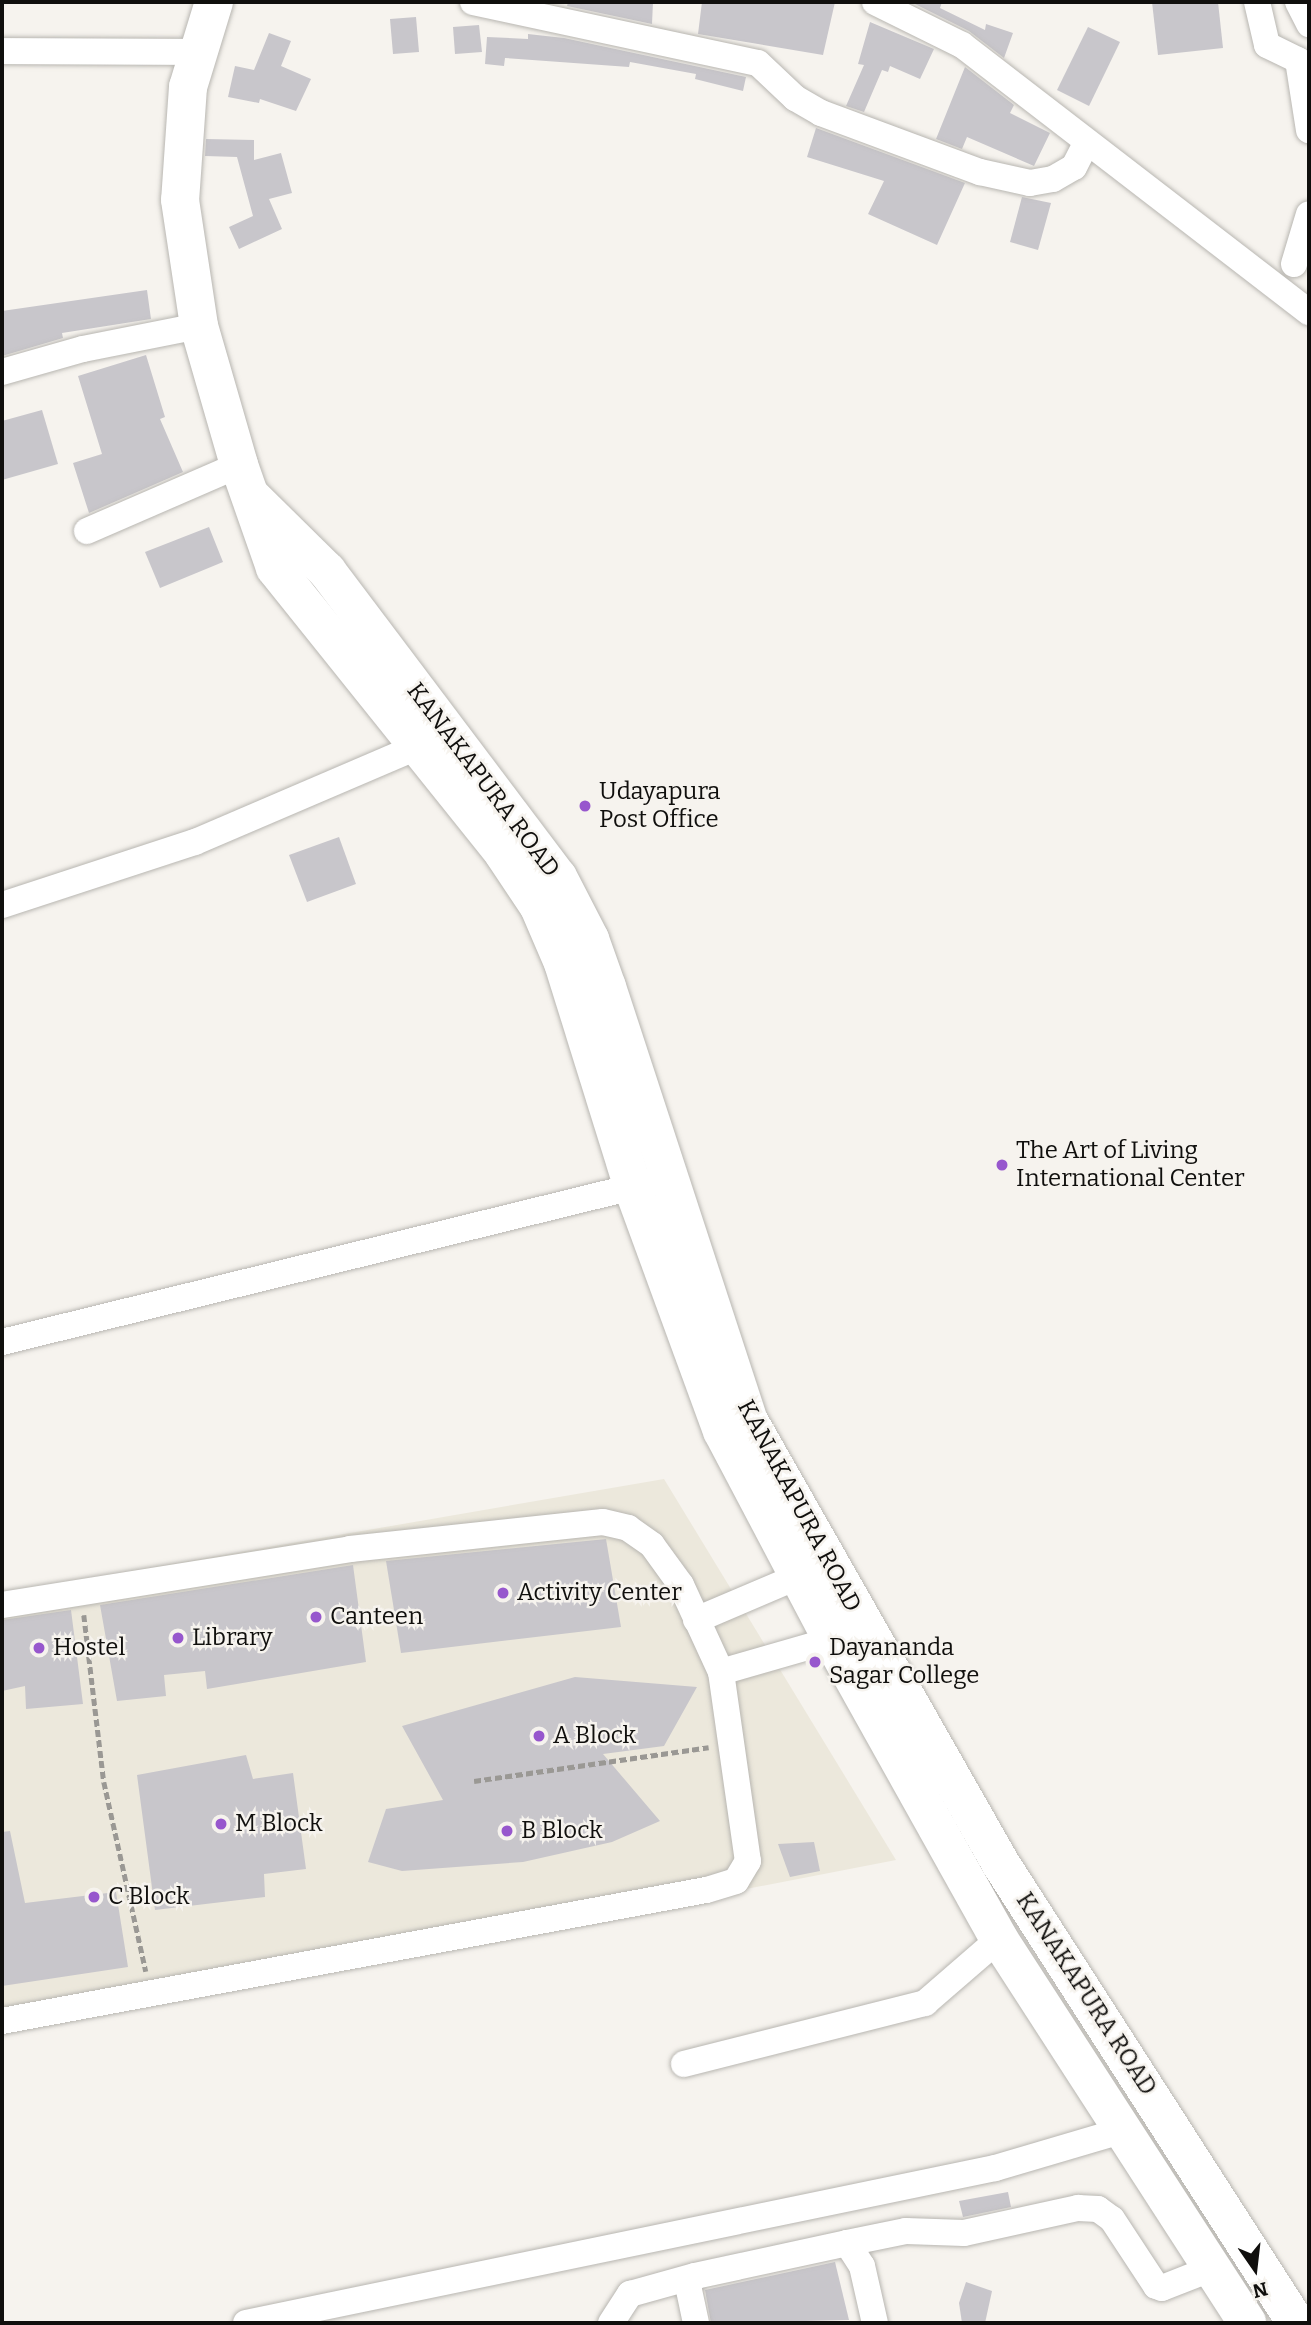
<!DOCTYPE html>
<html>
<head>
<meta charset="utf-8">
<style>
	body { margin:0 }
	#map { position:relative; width:1311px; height:2325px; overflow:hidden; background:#f6f3ee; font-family:Bitter,serif }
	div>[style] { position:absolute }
	.built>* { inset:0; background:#ece8dc }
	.building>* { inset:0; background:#c8c6cb }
	.path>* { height:4.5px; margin-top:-2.25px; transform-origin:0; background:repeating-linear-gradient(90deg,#9a9894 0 7px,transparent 0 10.5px) }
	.roads { filter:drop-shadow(0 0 2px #b8b6b1) drop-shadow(0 0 2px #b8b6b1) }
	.minor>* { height:26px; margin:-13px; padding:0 13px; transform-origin:13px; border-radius:13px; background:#fff }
	.highway>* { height:38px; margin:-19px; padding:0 19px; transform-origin:19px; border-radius:19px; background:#fff }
	.dots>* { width:19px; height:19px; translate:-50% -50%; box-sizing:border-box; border:4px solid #f6f3ee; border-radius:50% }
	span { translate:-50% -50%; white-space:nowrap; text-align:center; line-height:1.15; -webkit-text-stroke:5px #f6f3ee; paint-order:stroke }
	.street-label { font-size:24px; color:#100f0d }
	.poi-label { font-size:24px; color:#100f0d }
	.left { translate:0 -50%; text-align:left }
	.frame { position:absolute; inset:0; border:4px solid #100f0d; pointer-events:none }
	.north { position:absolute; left:1220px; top:2234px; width:70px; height:70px; -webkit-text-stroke:5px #f6f3ee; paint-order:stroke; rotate:166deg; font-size:19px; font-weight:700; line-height:28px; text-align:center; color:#100f0d }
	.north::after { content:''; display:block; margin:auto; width:24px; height:32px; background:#100f0d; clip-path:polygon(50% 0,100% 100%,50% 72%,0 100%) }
</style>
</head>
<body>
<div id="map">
	<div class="built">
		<i style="clip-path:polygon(664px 1479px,896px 1860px,2px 2033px,2px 1593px)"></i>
	</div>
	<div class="building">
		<i style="clip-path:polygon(568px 2px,653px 2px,652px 24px,567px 6px)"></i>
		<i style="clip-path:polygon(702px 2px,835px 2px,823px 55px,698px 34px)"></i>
		<i style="clip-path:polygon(911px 2px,942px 2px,940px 8px,985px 30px,986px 24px,1013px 33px,1004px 58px,969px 31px)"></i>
		<i style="clip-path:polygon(1152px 2px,1218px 2px,1223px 48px,1158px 55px)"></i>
		<i style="clip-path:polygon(416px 17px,419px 52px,393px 54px,390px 19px)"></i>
		<i style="clip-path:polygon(870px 22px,934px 49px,920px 79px,890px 66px,888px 72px,882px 70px,864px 112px,846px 106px,864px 65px,858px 64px)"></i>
		<i style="clip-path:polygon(479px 25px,482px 52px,455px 54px,453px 27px)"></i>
		<i style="clip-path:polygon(1088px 27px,1120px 42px,1089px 106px,1057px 90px)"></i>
		<i style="clip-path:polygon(269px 33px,291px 41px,281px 66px,311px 79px,296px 111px,260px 99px,259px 103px,228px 97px,235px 66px,254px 70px)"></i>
		<i style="clip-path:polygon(528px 34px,564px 38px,746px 77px,743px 91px,695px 79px,696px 74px,630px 62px,629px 67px,505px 58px,504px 66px,485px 64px,487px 37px,528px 39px)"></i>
		<i style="clip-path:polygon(965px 67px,1014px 105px,1010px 113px,1050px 133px,1034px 166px,967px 137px,962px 149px,936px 139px)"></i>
		<i style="clip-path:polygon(816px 128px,965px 183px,937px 245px,868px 214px,884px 181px,807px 157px)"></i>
		<i style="clip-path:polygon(206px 139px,254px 140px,254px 160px,281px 153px,292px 193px,269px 199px,282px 229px,239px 249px,229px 227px,253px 216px,237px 157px,205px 156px)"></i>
		<i style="clip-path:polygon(1022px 197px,1051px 203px,1038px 250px,1010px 242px)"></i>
		<i style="clip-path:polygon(147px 290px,151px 319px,62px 333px,63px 338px,2px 356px,2px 311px)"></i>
		<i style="clip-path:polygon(146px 355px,165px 417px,160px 419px,183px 472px,89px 513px,73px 463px,102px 454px,78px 376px)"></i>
		<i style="clip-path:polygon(42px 410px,58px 464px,2px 480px,2px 421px)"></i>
		<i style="clip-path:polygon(209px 527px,223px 562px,160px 588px,145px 552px)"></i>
		<i style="clip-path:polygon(339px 837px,356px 884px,307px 902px,289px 855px)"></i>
		<i style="clip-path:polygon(606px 1539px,621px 1627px,401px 1653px,386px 1561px)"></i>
		<i style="clip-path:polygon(353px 1565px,366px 1662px,207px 1689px,205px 1671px,164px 1675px,166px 1696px,117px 1701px,100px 1605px)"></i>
		<i style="clip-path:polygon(71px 1610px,83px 1704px,26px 1709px,25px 1686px,2px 1691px,2px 1620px)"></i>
		<i style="clip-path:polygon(575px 1677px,697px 1687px,664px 1746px,603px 1754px,660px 1821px,612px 1842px,523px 1862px,402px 1871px,368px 1862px,386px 1809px,443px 1800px,402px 1726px)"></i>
		<i style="clip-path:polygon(246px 1755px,253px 1779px,293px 1773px,306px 1869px,264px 1874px,265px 1897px,155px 1910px,137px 1775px)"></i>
		<i style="clip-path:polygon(10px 1831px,25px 1903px,116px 1892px,128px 1967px,2px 1986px,2px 1832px)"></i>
		<i style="clip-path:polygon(814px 1842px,820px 1871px,790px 1877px,778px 1844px)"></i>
		<i style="clip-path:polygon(1008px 2192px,1011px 2207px,963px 2217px,959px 2201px)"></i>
		<i style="clip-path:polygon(835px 2262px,849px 2320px,711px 2323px,705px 2290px)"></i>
		<i style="clip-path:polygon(966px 2282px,992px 2291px,985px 2323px,962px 2323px,959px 2303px)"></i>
	</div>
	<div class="path">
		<i style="left:84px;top:1615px;width:168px;rotate:83.2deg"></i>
		<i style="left:104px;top:1782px;width:194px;rotate:77.5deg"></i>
		<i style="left:474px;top:1781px;width:237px;rotate:-8.2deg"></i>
	</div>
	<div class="roads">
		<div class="minor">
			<i style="left:473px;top:2px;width:291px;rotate:12.1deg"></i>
			<i style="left:758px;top:63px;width:51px;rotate:43.4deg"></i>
			<i style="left:795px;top:98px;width:30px;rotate:30deg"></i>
			<i style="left:821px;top:113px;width:170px;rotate:20.4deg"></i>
			<i style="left:980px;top:172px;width:51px;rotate:12.4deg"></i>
			<i style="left:1030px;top:183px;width:23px;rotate:-10deg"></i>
			<i style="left:1053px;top:179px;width:24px;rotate:-30deg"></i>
			<i style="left:1074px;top:167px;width:28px;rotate:-63deg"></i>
			<i style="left:875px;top:2px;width:97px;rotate:26.3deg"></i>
			<i style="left:962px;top:45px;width:438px;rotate:37.6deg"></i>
			<i style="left:1257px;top:2px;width:44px;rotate:76.9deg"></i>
			<i style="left:1267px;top:45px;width:34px;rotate:26deg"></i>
			<i style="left:1298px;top:60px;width:71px;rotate:81.1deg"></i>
			<i style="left:1298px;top:2px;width:25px;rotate:63deg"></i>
			<i style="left:2px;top:51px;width:194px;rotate:0.3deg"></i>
			<i style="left:1294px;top:264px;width:52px;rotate:-73.3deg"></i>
			<i style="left:2px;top:372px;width:84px;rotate:-15.9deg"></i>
			<i style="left:83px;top:349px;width:118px;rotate:-11.2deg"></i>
			<i style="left:87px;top:531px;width:166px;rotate:-23.5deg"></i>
			<i style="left:2px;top:905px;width:203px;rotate:-18.1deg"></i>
			<i style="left:195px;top:842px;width:241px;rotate:-23.2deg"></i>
			<i style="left:2px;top:1342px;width:666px;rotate:-13.81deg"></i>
			<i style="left:2px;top:1605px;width:352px;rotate:-9.1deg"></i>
			<i style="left:350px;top:1549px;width:254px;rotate:-6.1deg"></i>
			<i style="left:603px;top:1522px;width:26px;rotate:13deg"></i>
			<i style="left:628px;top:1528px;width:29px;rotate:35deg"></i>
			<i style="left:652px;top:1545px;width:49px;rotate:54.1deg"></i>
			<i style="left:681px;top:1585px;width:96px;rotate:65.3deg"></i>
			<i style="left:721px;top:1672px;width:191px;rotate:81.9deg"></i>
			<i style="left:748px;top:1861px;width:23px;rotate:121deg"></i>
			<i style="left:736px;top:1881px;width:31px;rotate:163deg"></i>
			<i style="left:706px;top:1890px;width:716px;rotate:169.46deg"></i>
			<i style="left:696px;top:1620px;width:110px;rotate:-23.1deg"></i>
			<i style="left:721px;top:1672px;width:116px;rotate:-16.1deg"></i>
			<i style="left:684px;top:2064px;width:249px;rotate:-14.2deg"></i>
			<i style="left:925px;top:2003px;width:98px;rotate:-40.9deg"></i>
			<i style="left:847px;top:2243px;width:60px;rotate:-11.5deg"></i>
			<i style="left:906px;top:2231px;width:58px;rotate:2deg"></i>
			<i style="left:964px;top:2233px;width:117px;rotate:-12.4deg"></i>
			<i style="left:1078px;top:2208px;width:20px;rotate:3deg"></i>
			<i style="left:1098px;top:2209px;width:17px;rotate:36deg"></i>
			<i style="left:1112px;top:2219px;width:80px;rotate:56.7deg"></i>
			<i style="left:1156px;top:2286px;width:6px;rotate:18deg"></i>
			<i style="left:1162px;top:2288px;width:55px;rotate:-21.4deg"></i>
			<i style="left:246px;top:2323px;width:765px;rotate:-11.69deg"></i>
			<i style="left:995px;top:2168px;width:134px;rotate:-16.4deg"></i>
			<i style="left:611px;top:2323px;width:35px;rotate:-57deg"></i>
			<i style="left:630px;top:2294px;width:67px;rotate:-15.5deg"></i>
			<i style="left:696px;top:2323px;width:39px;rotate:-102deg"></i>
			<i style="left:688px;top:2285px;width:11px;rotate:-52deg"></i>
			<i style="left:695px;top:2276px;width:156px;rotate:-12.2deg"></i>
			<i style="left:847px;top:2243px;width:27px;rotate:57deg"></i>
			<i style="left:862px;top:2266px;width:58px;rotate:77.2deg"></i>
		</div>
		<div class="highway">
			<i style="left:214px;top:2px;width:89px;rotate:107deg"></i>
			<i style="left:188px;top:87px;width:113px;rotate:94deg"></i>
			<i style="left:180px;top:200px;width:127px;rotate:81.4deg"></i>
			<i style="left:199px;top:326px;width:145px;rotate:73.9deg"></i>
			<i style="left:239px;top:465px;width:109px;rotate:70.7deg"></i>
			<i style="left:275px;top:568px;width:365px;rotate:51.3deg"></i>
			<i style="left:503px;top:853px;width:65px;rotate:56.3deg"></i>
			<i style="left:539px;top:907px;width:61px;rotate:66.8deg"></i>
			<i style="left:563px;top:963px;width:236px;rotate:72.7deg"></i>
			<i style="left:633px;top:1188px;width:259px;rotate:69.9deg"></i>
			<i style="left:722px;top:1431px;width:236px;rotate:62.2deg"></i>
			<i style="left:832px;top:1640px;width:342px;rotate:60.8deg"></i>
			<i style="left:999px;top:1939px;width:457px;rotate:57.1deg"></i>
			<i style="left:254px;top:499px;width:103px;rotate:44.6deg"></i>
			<i style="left:327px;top:571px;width:383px;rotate:53deg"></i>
			<i style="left:558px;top:877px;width:70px;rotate:62.7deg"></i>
			<i style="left:590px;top:939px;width:51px;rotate:70.5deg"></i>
			<i style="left:607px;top:987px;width:457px;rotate:71.9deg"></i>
			<i style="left:749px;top:1421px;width:510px;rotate:60.37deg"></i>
			<i style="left:1001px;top:1864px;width:546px;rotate:57.27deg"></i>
		</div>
	</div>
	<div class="dots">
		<i style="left:585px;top:806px;background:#9757cd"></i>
		<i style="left:1002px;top:1165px;background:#9757cd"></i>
		<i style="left:503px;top:1593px;background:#9757cd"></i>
		<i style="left:316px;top:1617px;background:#9757cd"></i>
		<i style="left:178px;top:1638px;background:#9757cd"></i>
		<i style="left:39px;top:1648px;background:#9757cd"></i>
		<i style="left:815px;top:1662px;background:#9757cd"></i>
		<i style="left:539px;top:1736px;background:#9757cd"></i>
		<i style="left:221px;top:1824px;background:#9757cd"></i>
		<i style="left:507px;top:1831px;background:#9757cd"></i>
		<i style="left:94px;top:1897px;background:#9757cd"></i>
	</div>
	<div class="street-label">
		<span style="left:483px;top:780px;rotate:53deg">KANAKAPURA ROAD</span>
		<span style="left:799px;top:1506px;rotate:62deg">KANAKAPURA ROAD</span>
		<span style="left:1086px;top:1994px;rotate:57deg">KANAKAPURA ROAD</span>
	</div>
	<div class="poi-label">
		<span class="left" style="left:599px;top:806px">Udayapura<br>Post Office</span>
		<span class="left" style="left:1016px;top:1165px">The Art of Living<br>International Center</span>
		<span class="left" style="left:517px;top:1593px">Activity Center</span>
		<span class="left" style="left:330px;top:1617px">Canteen</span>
		<span class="left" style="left:192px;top:1638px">Library</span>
		<span class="left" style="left:53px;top:1648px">Hostel</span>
		<span class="left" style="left:829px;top:1662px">Dayananda<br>Sagar College</span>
		<span class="left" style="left:553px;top:1736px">A Block</span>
		<span class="left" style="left:235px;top:1824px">M Block</span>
		<span class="left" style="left:521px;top:1831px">B Block</span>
		<span class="left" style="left:108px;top:1897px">C Block</span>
	</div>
	<div class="frame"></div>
	<div class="north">N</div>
</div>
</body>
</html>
